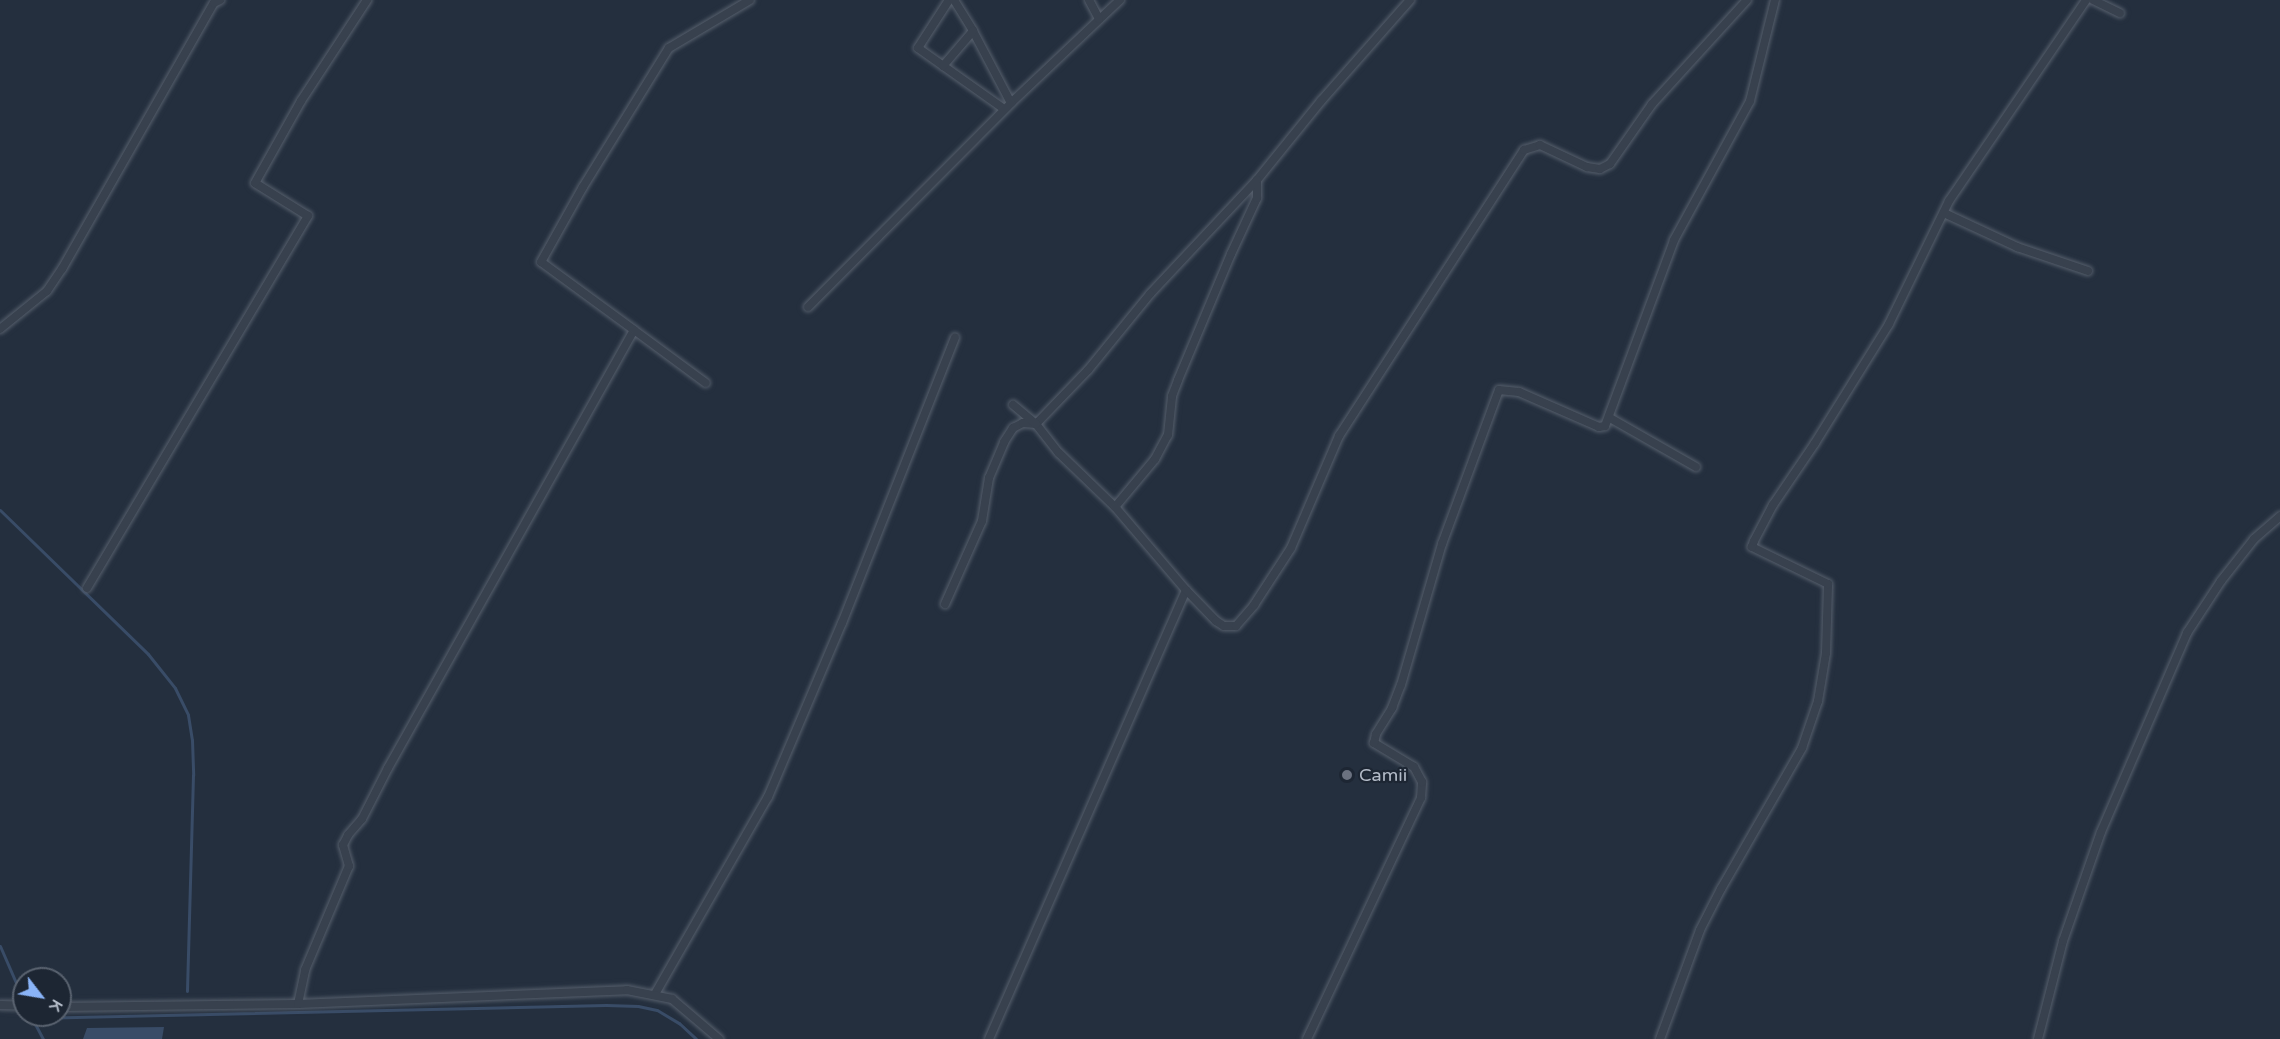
<!DOCTYPE html>
<html>
<head>
<meta charset="utf-8">
<style>
	body { margin:0 }
	#map { position:relative; width:2280px; height:1039px; overflow:hidden; background:#242f3e; font-family:"Varela Round",sans-serif }
	div>[style] { position:absolute }
	.water>* { inset:0; background:#394c67 }
	.stream>* { height:3px; margin:-1.5px; padding:0 1.5px; transform-origin:1.5px; border-radius:1.5px; background:#394c67 }
	.roads { filter:drop-shadow(0 0 2px #565f6c) drop-shadow(0 0 2px #565f6c) }
	.minor>* { height:8px; margin:-4px; padding:0 4px; transform-origin:4px; border-radius:4px; background:#38414e }
	.dots>* { width:16px; height:16px; translate:-50% -50%; box-sizing:border-box; border:3px solid #1d2633; border-radius:50% }
	span { translate:-50% -50%; white-space:nowrap; text-align:center; line-height:1.15; -webkit-text-stroke:4.5px #1d2633; paint-order:stroke }
	.poi-label { font-size:18px; color:#b4bcc9 }
	.left { translate:0 -50%; text-align:left }
	.north { position:absolute; left:12px; top:967px; width:60px; height:60px; box-sizing:border-box; background:#1d2633; border:2px solid #59626f; border-radius:50%; rotate:121deg; font-size:16px; font-weight:700; line-height:24px; text-align:center; color:#b4bcc9 }
	.north::after { content:''; display:block; margin:auto; width:21px; height:27px; background:#8ab4f8; clip-path:polygon(50% 0,100% 100%,50% 72%,0 100%) }
</style>
</head>
<body>
<div id="map">
	<div class="water">
		<i style="clip-path:polygon(164px 1027px,162px 1039px,83px 1039px,87px 1028px)"></i>
	</div>
	<div class="stream">
		<i style="left:0;top:510px;width:206px;rotate:44.2deg"></i>
		<i style="left:148px;top:654px;width:43px;rotate:51.5deg"></i>
		<i style="left:175px;top:688px;width:30px;rotate:64deg"></i>
		<i style="left:188px;top:715px;width:25px;rotate:81deg"></i>
		<i style="left:192px;top:740px;width:35px;rotate:88deg"></i>
		<i style="left:193px;top:775px;width:216px;rotate:91.6deg"></i>
		<i style="left:0;top:946px;width:58px;rotate:66.5deg"></i>
		<i style="left:43px;top:1039px;width:24px;rotate:-118deg"></i>
		<i style="left:32px;top:1018px;width:574px;rotate:-1.3deg"></i>
		<i style="left:606px;top:1005px;width:32px;rotate:2deg"></i>
		<i style="left:638px;top:1006px;width:19px;rotate:12deg"></i>
		<i style="left:657px;top:1010px;width:26px;rotate:31deg"></i>
		<i style="left:679px;top:1023px;width:23px;rotate:43deg"></i>
	</div>
	<div class="roads">
		<div class="minor">
			<i style="left:949px;top:0;width:57px;rotate:122.9deg"></i>
			<i style="left:918px;top:48px;width:105px;rotate:35.3deg"></i>
			<i style="left:954px;top:0;width:36px;rotate:58deg"></i>
			<i style="left:973px;top:31px;width:81px;rotate:62.2deg"></i>
			<i style="left:1011px;top:103px;width:150px;rotate:-43.4deg"></i>
			<i style="left:1089px;top:0;width:21px;rotate:62deg"></i>
			<i style="left:2093px;top:0;width:30px;rotate:26deg"></i>
			<i style="left:943px;top:66px;width:46px;rotate:-49.4deg"></i>
			<i style="left:1257px;top:180px;width:102px;rotate:-51deg"></i>
			<i style="left:1321px;top:101px;width:135px;rotate:-48.6deg"></i>
			<i style="left:1944px;top:213px;width:81px;rotate:25deg"></i>
			<i style="left:2017px;top:247px;width:75px;rotate:18.7deg"></i>
			<i style="left:808px;top:307px;width:288px;rotate:-45.1deg"></i>
			<i style="left:0;top:329px;width:60px;rotate:-39deg"></i>
			<i style="left:47px;top:291px;width:27px;rotate:-56deg"></i>
			<i style="left:62px;top:269px;width:306px;rotate:-60.3deg"></i>
			<i style="left:214px;top:3px;width:7px;rotate:-27deg"></i>
			<i style="left:634px;top:330px;width:115px;rotate:-143.8deg"></i>
			<i style="left:541px;top:262px;width:86px;rotate:-60.8deg"></i>
			<i style="left:583px;top:187px;width:163px;rotate:-58.3deg"></i>
			<i style="left:669px;top:48px;width:94px;rotate:-30.7deg"></i>
			<i style="left:1610px;top:418px;width:99px;rotate:29.7deg"></i>
			<i style="left:1115px;top:507px;width:62px;rotate:-50.2deg"></i>
			<i style="left:1155px;top:459px;width:27px;rotate:-62deg"></i>
			<i style="left:1168px;top:435px;width:39px;rotate:-84deg"></i>
			<i style="left:1172px;top:396px;width:17px;rotate:-69deg"></i>
			<i style="left:1178px;top:380px;width:137px;rotate:-67.2deg"></i>
			<i style="left:1231px;top:254px;width:62px;rotate:-65.1deg"></i>
			<i style="left:1257px;top:198px;width:18px;rotate:-90deg"></i>
			<i style="left:1257px;top:180px;width:156px;rotate:133.2deg"></i>
			<i style="left:1150px;top:294px;width:98px;rotate:129.2deg"></i>
			<i style="left:1088px;top:370px;width:75px;rotate:133.9deg"></i>
			<i style="left:1036px;top:424px;width:37px;rotate:52deg"></i>
			<i style="left:1059px;top:453px;width:78px;rotate:44deg"></i>
			<i style="left:1115px;top:507px;width:109px;rotate:49.5deg"></i>
			<i style="left:87px;top:588px;width:433px;rotate:-59.3deg"></i>
			<i style="left:308px;top:216px;width:62px;rotate:-148.1deg"></i>
			<i style="left:255px;top:183px;width:94px;rotate:-60.7deg"></i>
			<i style="left:301px;top:101px;width:121px;rotate:-56.8deg"></i>
			<i style="left:945px;top:604px;width:91px;rotate:-66deg"></i>
			<i style="left:982px;top:521px;width:44px;rotate:-80.8deg"></i>
			<i style="left:989px;top:478px;width:39px;rotate:-67deg"></i>
			<i style="left:1004px;top:442px;width:17px;rotate:-57deg"></i>
			<i style="left:1013px;top:428px;width:11px;rotate:-27deg"></i>
			<i style="left:1023px;top:423px;width:13px;rotate:4deg"></i>
			<i style="left:1036px;top:424px;width:30px;rotate:-140deg"></i>
			<i style="left:655px;top:994px;width:227px;rotate:-60.2deg"></i>
			<i style="left:768px;top:797px;width:189px;rotate:-67deg"></i>
			<i style="left:842px;top:623px;width:307px;rotate:-68.4deg"></i>
			<i style="left:298px;top:1004px;width:35px;rotate:-78deg"></i>
			<i style="left:305px;top:970px;width:113px;rotate:-67.1deg"></i>
			<i style="left:349px;top:866px;width:22px;rotate:-106deg"></i>
			<i style="left:343px;top:845px;width:11px;rotate:-63deg"></i>
			<i style="left:348px;top:835px;width:21px;rotate:-49deg"></i>
			<i style="left:362px;top:819px;width:57px;rotate:-63deg"></i>
			<i style="left:388px;top:768px;width:502px;rotate:-60.68deg"></i>
			<i style="left:634px;top:330px;width:89px;rotate:36.4deg"></i>
			<i style="left:0;top:1005px;width:24px;rotate:2deg"></i>
			<i style="left:60px;top:1007px;width:238px;rotate:-0.7deg"></i>
			<i style="left:298px;top:1004px;width:329px;rotate:-2.4deg"></i>
			<i style="left:627px;top:990px;width:46px;rotate:11.3deg"></i>
			<i style="left:672px;top:999px;width:62px;rotate:40.4deg"></i>
			<i style="left:989px;top:1039px;width:490px;rotate:-66.3deg"></i>
			<i style="left:1186px;top:590px;width:43px;rotate:45.9deg"></i>
			<i style="left:1216px;top:621px;width:9px;rotate:32deg"></i>
			<i style="left:1224px;top:626px;width:12px"></i>
			<i style="left:1236px;top:626px;width:28px;rotate:-49deg"></i>
			<i style="left:1254px;top:605px;width:68px;rotate:-57deg"></i>
			<i style="left:1291px;top:548px;width:122px;rotate:-66.8deg"></i>
			<i style="left:1339px;top:436px;width:341px;rotate:-57.1deg"></i>
			<i style="left:1524px;top:150px;width:17px;rotate:-17deg"></i>
			<i style="left:1540px;top:145px;width:52px;rotate:25.1deg"></i>
			<i style="left:1587px;top:167px;width:13px;rotate:9deg"></i>
			<i style="left:1600px;top:169px;width:11px;rotate:-27deg"></i>
			<i style="left:1610px;top:164px;width:73px;rotate:-55deg"></i>
			<i style="left:1652px;top:104px;width:141px;rotate:-47.6deg"></i>
			<i style="left:1307px;top:1039px;width:267px;rotate:-64.7deg"></i>
			<i style="left:1421px;top:798px;width:16px;rotate:-86deg"></i>
			<i style="left:1422px;top:782px;width:17px;rotate:-118deg"></i>
			<i style="left:1414px;top:767px;width:47px;rotate:-149deg"></i>
			<i style="left:1374px;top:743px;width:9px;rotate:-77deg"></i>
			<i style="left:1376px;top:734px;width:31px;rotate:-58deg"></i>
			<i style="left:1392px;top:708px;width:25px;rotate:-69deg"></i>
			<i style="left:1401px;top:685px;width:147px;rotate:-73.8deg"></i>
			<i style="left:1442px;top:544px;width:164px;rotate:-69.7deg"></i>
			<i style="left:1499px;top:390px;width:20px;rotate:6deg"></i>
			<i style="left:1519px;top:392px;width:87px;rotate:23.6deg"></i>
			<i style="left:1599px;top:427px;width:6px;rotate:-9deg"></i>
			<i style="left:1605px;top:426px;width:198px;rotate:-69.6deg"></i>
			<i style="left:1674px;top:240px;width:158px;rotate:-61.3deg"></i>
			<i style="left:1750px;top:101px;width:104px;rotate:-76.1deg"></i>
			<i style="left:1660px;top:1039px;width:116px;rotate:-69.8deg"></i>
			<i style="left:1700px;top:930px;width:46px;rotate:-62.9deg"></i>
			<i style="left:1721px;top:889px;width:163px;rotate:-60.1deg"></i>
			<i style="left:1802px;top:748px;width:50px;rotate:-71.2deg"></i>
			<i style="left:1818px;top:701px;width:49px;rotate:-80.5deg"></i>
			<i style="left:1826px;top:653px;width:69px;rotate:-88.3deg"></i>
			<i style="left:1828px;top:584px;width:85px;rotate:-154deg"></i>
			<i style="left:1752px;top:547px;width:6px;rotate:-72deg"></i>
			<i style="left:1754px;top:541px;width:41px;rotate:-62.2deg"></i>
			<i style="left:1773px;top:505px;width:75px;rotate:-55.9deg"></i>
			<i style="left:1815px;top:443px;width:140px;rotate:-58.1deg"></i>
			<i style="left:1889px;top:324px;width:137px;rotate:-64deg"></i>
			<i style="left:1949px;top:201px;width:243px;rotate:-55.7deg"></i>
			<i style="left:2038px;top:1039px;width:101px;rotate:-75.7deg"></i>
			<i style="left:2063px;top:941px;width:115px;rotate:-70.8deg"></i>
			<i style="left:2101px;top:832px;width:217px;rotate:-66.6deg"></i>
			<i style="left:2187px;top:633px;width:62px;rotate:-56.8deg"></i>
			<i style="left:2221px;top:581px;width:53px;rotate:-51.8deg"></i>
			<i style="left:2254px;top:539px;width:35px;rotate:-41deg"></i>
		</div>
	</div>
	<div class="dots">
		<i style="left:1347px;top:775px;background:#6b7280"></i>
	</div>
	<div class="poi-label">
		<span class="left" style="left:1359px;top:775px">Camii</span>
	</div>
	<div class="north">K</div>
</div>
</body>
</html>
